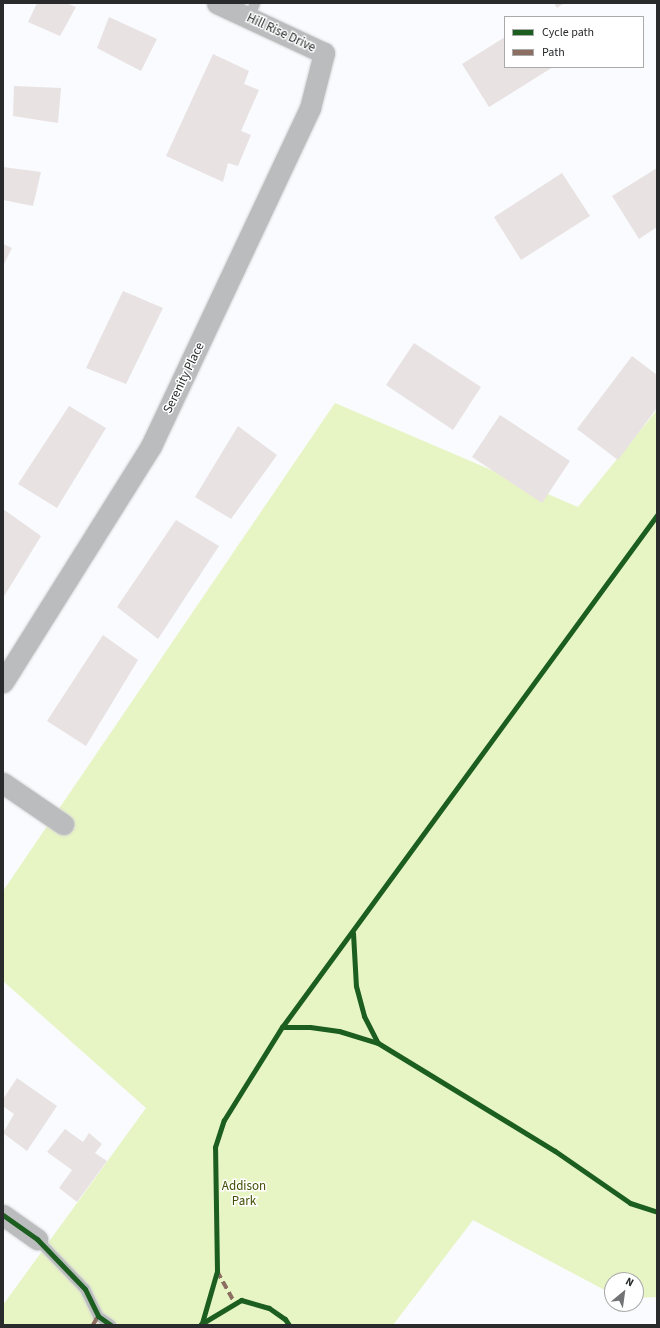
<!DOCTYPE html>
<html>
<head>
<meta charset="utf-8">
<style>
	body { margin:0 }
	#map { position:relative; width:660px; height:1328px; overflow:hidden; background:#f9fbfe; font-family:"Source Sans 3",sans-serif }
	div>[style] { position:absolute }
	.green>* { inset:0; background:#e7f4c3 }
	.building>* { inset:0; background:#e9e2e2 }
	.roads { filter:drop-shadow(0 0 1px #d4d5d7) drop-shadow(0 0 1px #d4d5d7) }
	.service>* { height:10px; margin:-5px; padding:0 5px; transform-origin:5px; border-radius:5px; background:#bbbcbd }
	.minor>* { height:21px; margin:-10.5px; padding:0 10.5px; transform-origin:10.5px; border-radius:10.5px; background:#bbbcbd }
	.quiet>* { height:4px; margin-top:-2px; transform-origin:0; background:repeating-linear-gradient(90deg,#8d6e63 0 8px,transparent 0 12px) }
	.cycleway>* { height:5px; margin:-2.5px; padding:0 2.5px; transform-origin:2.5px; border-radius:2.5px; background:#1b5e20 }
	span { translate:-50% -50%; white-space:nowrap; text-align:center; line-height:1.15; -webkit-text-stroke:3px #fff; paint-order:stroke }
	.street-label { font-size:13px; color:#282a2b }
	.park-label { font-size:13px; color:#434f07 }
	.frame { position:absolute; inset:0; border:4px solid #282a2b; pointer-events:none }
	.legend { position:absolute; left:504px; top:16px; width:140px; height:52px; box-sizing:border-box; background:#fff; border:1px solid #a9aaaa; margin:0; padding:5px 7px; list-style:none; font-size:12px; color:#282a2b }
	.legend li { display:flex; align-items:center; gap:8px; height:20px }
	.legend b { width:20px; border:1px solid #a9aaaa }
	.north { position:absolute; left:604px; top:1272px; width:40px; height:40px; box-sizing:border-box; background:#fff; border:1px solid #a9aaaa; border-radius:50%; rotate:29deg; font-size:11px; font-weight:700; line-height:16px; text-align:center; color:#282a2b }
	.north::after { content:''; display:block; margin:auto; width:14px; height:18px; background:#717375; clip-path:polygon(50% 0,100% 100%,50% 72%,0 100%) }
</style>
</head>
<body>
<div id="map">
	<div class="green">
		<i style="clip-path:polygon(evenodd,335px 403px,578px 507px,657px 410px,657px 1297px,636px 1298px,636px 1280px,612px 1280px,612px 1294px,473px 1220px,393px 1325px,3px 1325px,3px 1305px,146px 1108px,3px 981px,3px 891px,335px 403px,357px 991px,358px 991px,376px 1039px,364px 1016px,357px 991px)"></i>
	</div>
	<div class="building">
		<i style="clip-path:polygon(37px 3px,66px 3px,76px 7px,60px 36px,28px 22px)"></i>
		<i style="clip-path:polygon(554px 3px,564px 3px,557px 8px)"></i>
		<i style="clip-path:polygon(109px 17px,157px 39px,141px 71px,97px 48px)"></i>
		<i style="clip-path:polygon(505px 37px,505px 67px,553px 67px,489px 107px,462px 64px)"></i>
		<i style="clip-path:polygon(213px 54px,249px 71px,244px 84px,259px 90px,241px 131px,251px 135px,238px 166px,228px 163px,223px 182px,166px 156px)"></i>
		<i style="clip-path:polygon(14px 86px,61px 88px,58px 123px,13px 116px)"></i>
		<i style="clip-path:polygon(3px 167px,41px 172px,33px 206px,3px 200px)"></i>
		<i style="clip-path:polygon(657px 168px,657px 227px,639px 239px,612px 196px)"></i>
		<i style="clip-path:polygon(562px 173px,590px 216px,521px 260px,494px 217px)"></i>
		<i style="clip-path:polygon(3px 244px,12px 248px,3px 266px)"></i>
		<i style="clip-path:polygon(123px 291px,163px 308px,126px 384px,86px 368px)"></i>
		<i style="clip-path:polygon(414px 343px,481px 387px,453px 430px,386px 385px)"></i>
		<i style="clip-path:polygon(632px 356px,657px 375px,657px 408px,618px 460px,577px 429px)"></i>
		<i style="clip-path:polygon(69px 406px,106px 428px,57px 508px,18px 484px)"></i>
		<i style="clip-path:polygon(500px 415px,570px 461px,542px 503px,472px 457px)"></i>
		<i style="clip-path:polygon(238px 426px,277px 455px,231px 519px,195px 497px)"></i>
		<i style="clip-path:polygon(3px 509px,41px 536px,3px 598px)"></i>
		<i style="clip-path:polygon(176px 520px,219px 546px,158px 639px,117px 607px)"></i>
		<i style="clip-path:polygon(103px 635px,138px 660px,86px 746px,47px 721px)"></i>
		<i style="clip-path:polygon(17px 1078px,57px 1106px,27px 1151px,3px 1133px,14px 1114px,3px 1106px,3px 1099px)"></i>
		<i style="clip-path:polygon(65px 1129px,83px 1142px,89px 1133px,102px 1144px,95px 1153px,107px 1161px,77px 1202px,59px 1188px,72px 1170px,47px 1152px)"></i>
	</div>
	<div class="roads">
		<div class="service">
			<i style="left:249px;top:18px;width:16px;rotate:-68deg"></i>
			<i style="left:37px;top:1239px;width:69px;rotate:46.2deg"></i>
			<i style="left:85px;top:1289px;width:30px;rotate:64deg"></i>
			<i style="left:98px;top:1316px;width:16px;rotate:35deg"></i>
		</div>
		<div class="minor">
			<i style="left:3px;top:682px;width:279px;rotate:-57.9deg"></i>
			<i style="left:151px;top:446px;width:374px;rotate:-64.8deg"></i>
			<i style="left:310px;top:108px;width:57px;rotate:-75.7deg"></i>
			<i style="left:324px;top:53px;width:118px;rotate:-155deg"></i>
			<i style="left:3px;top:783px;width:73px;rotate:34.3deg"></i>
			<i style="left:3px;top:1215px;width:42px;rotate:35.2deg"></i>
		</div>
	</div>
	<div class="quiet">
		<i style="left:217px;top:1271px;width:38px;rotate:61deg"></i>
		<i style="left:93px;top:1325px;width:10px;rotate:-61deg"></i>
	</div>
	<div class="cycleway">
		<i style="left:353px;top:933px;width:53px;rotate:86.8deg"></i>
		<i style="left:356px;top:986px;width:31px;rotate:75deg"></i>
		<i style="left:364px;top:1016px;width:30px;rotate:63deg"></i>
		<i style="left:282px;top:1027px;width:635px;rotate:-53.78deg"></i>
		<i style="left:3px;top:1215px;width:42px;rotate:35.2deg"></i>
		<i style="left:37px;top:1239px;width:69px;rotate:46.2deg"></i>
		<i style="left:85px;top:1289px;width:30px;rotate:64deg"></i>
		<i style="left:98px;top:1316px;width:16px;rotate:35deg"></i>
		<i style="left:202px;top:1323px;width:54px;rotate:-73.9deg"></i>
		<i style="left:217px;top:1271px;width:124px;rotate:-90.9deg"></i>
		<i style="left:215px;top:1147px;width:28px;rotate:-72deg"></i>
		<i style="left:224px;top:1120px;width:110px;rotate:-58.1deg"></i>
		<i style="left:282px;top:1027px;width:28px"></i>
		<i style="left:310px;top:1027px;width:29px;rotate:8deg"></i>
		<i style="left:339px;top:1031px;width:41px;rotate:17.1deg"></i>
		<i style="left:378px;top:1043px;width:207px;rotate:31.4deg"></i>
		<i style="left:555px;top:1151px;width:91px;rotate:34.7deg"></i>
		<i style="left:630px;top:1203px;width:28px;rotate:18deg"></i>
		<i style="left:201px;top:1324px;width:47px;rotate:-31deg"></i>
		<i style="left:241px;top:1300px;width:29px;rotate:16deg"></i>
		<i style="left:269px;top:1308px;width:19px;rotate:35deg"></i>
		<i style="left:285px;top:1319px;width:7px;rotate:56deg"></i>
	</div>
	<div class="street-label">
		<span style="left:281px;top:33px;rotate:25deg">Hill Rise Drive</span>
		<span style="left:184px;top:378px;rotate:-64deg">Serenity Place</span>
	</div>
	<div class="park-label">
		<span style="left:244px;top:1194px">Addison<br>Park</span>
	</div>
	<div class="frame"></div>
	<ul class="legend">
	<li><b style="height:5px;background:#1b5e20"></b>Cycle path</li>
	<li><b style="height:5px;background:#8d6e63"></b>Path</li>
	</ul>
	<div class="north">N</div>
</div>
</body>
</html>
